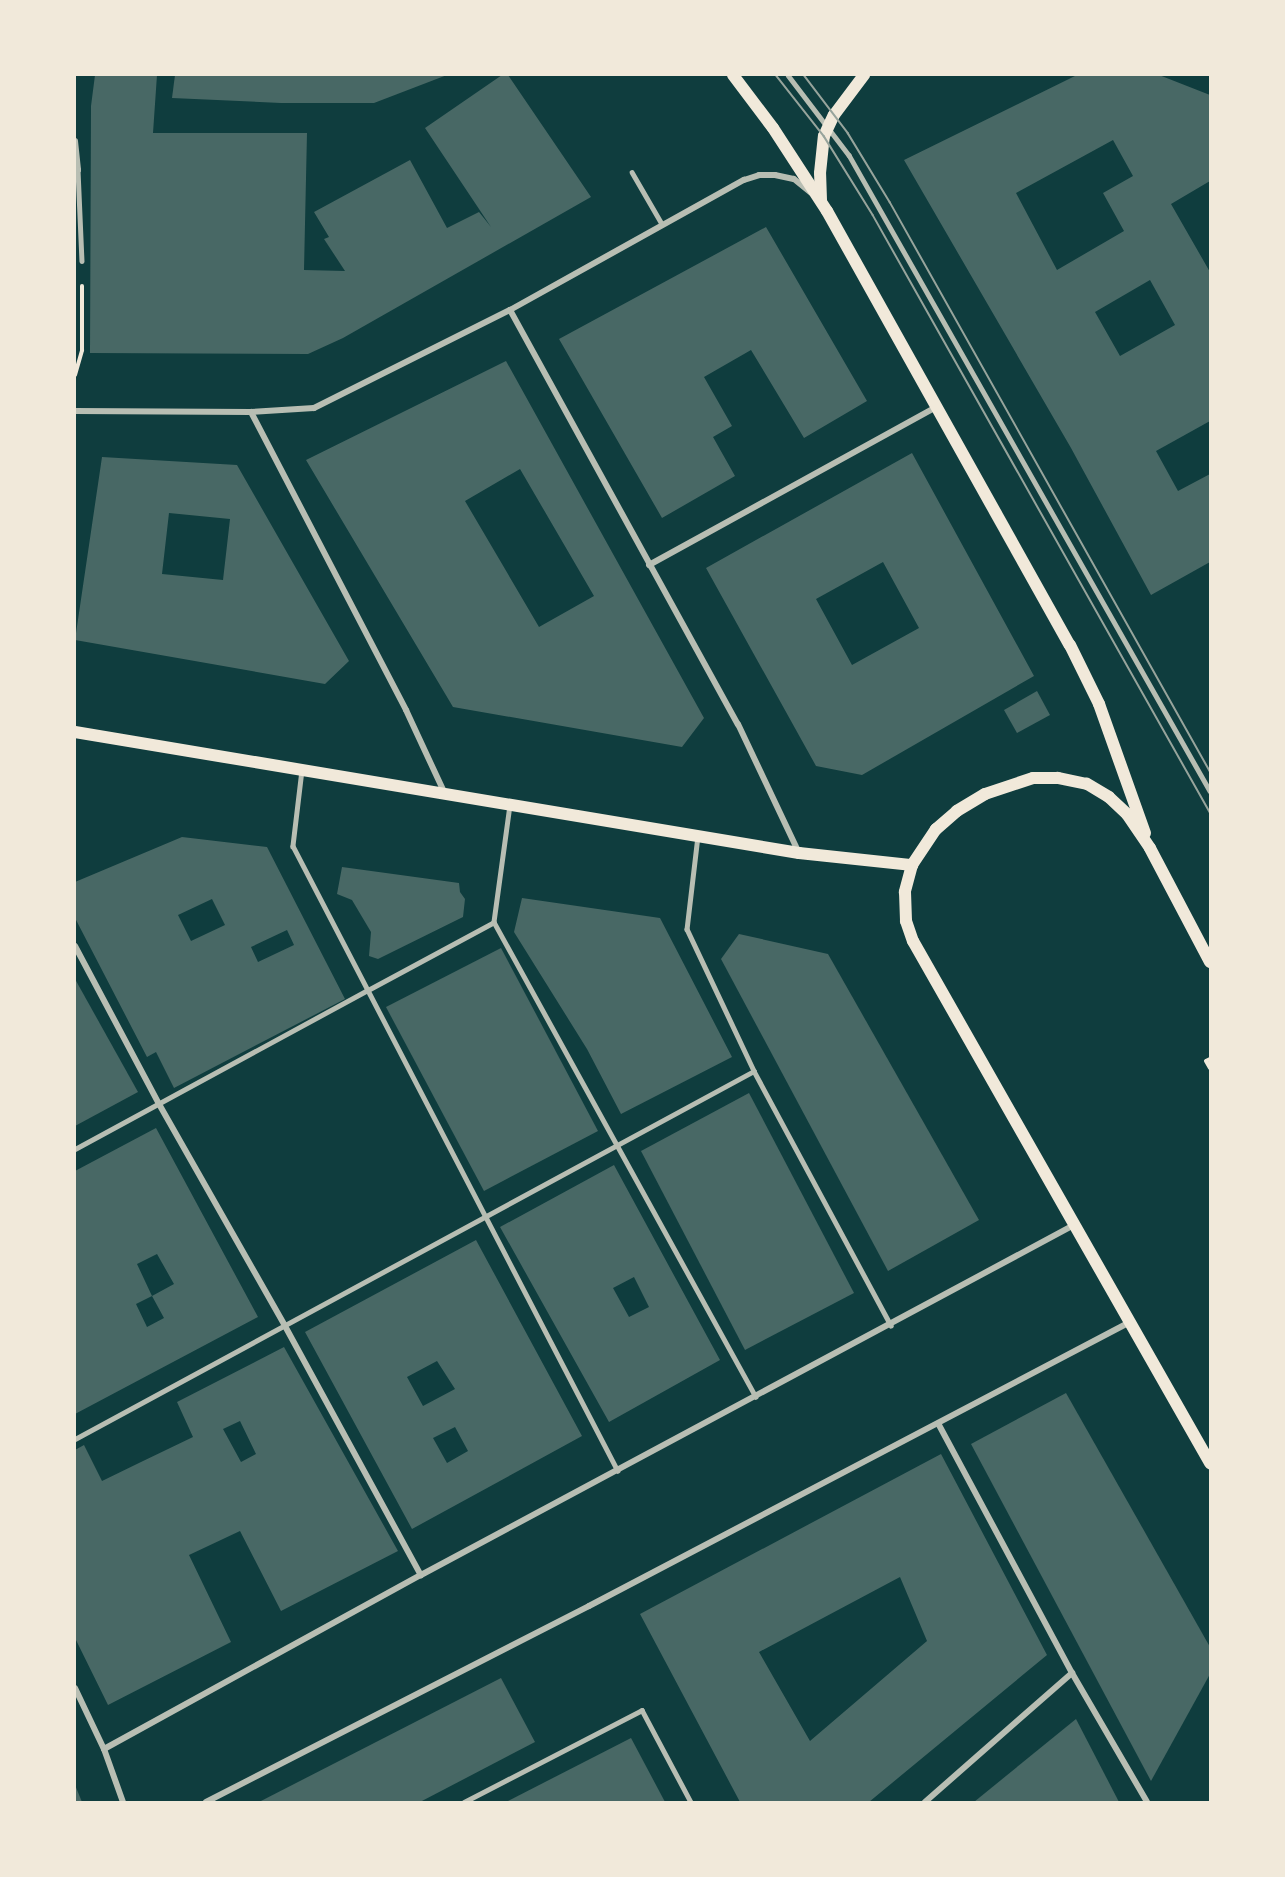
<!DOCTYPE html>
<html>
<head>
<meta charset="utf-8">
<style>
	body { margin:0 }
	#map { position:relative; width:1285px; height:1877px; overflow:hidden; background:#0f3d3e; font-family:"Titillium Web",sans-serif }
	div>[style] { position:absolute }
	.building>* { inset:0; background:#486865 }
	.path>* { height:4px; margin:-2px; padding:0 2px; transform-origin:2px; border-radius:2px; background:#f1e9da }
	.service>* { height:4.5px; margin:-2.25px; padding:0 2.25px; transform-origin:2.25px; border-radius:2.25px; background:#b8beb3 }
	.pedestrian>* { height:5px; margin:-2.5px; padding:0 2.5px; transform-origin:2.5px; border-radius:2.5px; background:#b8beb3 }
	.minor>* { height:6px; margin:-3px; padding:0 3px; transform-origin:3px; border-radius:3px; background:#b8beb3 }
	.secondary>* { height:12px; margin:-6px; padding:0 6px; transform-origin:6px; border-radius:6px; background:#f1e9da }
	.tram>* { height:1.5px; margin:-0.75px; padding:0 0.75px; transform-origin:0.75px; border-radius:0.75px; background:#97a49c }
	span { translate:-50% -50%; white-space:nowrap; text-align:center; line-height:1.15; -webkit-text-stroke:4.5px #f1e9da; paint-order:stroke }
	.frame { position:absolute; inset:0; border:76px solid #f1e9da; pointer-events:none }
</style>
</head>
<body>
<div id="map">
	<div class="building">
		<i style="clip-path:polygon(95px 75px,157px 75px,153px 133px,307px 133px,304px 270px,345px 271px,324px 239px,329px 237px,314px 212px,410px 160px,447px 228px,479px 212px,491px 227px,425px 128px,502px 75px,508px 75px,591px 197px,343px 338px,308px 354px,90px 353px,91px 106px)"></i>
		<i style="clip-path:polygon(175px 75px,447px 75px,374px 103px,281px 103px,172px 98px)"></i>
		<i style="clip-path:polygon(evenodd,1077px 75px,1159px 75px,1210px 95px,1210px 181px,1171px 204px,1210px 272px,1210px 421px,1156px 451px,1178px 491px,1210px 474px,1210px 562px,1151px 595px,1071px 448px,904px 160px,1077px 75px,1113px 140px,1133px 176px,1103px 193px,1124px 231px,1057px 270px,1016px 193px,1113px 140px,1077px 75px,1150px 280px,1175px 325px,1120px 356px,1095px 312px,1150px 280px)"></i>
		<i style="clip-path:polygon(766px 227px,867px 401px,804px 438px,751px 350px,704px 377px,732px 426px,713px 437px,735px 476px,662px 518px,559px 339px)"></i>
		<i style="clip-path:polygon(evenodd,506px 361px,704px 718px,682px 747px,453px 707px,306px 460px,506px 361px,520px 469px,594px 596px,539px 627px,465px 501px,520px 469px)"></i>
		<i style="clip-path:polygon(evenodd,912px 453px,1034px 676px,862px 775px,816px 766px,706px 568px,912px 453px,883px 562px,919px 628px,852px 665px,816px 599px,883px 562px)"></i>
		<i style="clip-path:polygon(evenodd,102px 457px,237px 465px,349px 661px,325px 684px,75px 640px,102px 457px,169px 513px,230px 519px,223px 580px,162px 574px,169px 513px)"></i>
		<i style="clip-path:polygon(1037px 691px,1050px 715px,1017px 733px,1004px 710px)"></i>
		<i style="clip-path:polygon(evenodd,182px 837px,267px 847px,345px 999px,174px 1088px,156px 1052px,147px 1057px,75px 918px,75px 882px,182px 837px,212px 899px,225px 925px,191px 941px,178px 915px,212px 899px,182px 837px,287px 930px,294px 945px,258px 962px,251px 947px,287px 930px)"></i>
		<i style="clip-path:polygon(342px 867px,459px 883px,460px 892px,465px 899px,463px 917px,378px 959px,369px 956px,371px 932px,352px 900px,337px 894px)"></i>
		<i style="clip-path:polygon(522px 898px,660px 918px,732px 1057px,621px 1114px,587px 1049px,514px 932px)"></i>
		<i style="clip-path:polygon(739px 934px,828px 954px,979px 1220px,888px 1271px,721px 959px)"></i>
		<i style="clip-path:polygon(501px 948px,598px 1131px,484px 1191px,386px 1007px)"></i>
		<i style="clip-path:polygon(75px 979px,138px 1092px,75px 1126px)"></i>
		<i style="clip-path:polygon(749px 1093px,854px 1293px,745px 1350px,641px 1151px)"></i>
		<i style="clip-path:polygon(evenodd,156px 1128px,258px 1317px,75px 1414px,75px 1171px,156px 1128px,157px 1254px,174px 1284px,152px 1296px,164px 1318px,147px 1327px,136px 1304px,152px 1296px,137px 1264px,157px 1254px)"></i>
		<i style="clip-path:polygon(evenodd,614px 1165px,720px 1360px,609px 1422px,500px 1227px,614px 1165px,634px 1277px,649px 1307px,629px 1317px,613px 1288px,634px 1277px)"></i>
		<i style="clip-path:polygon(evenodd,476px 1240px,582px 1436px,412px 1529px,305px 1332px,476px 1240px,437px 1361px,455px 1389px,423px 1406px,407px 1377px,437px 1361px,476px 1240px,455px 1427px,468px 1451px,447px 1463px,433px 1438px,455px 1427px)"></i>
		<i style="clip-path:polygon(evenodd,284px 1347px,398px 1551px,281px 1611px,240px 1531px,189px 1555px,231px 1642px,108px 1705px,75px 1638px,75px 1450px,84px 1445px,102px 1481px,141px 1462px,193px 1437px,177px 1402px,284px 1347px,240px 1421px,256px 1454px,241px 1462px,223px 1429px,240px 1421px)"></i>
		<i style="clip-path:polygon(1066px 1393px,1210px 1647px,1210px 1674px,1151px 1781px,971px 1444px)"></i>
		<i style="clip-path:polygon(evenodd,941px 1454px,1047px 1655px,869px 1802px,740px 1802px,640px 1614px,941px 1454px,900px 1577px,927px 1641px,810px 1741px,759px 1652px,900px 1577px)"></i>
		<i style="clip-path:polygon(501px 1678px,535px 1742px,420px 1802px,259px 1802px)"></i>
		<i style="clip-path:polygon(1076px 1719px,1119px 1802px,974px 1802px)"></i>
		<i style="clip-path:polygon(631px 1738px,665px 1802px,506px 1802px)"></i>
		<i style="clip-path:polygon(75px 1785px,82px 1802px,75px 1802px)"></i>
	</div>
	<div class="path">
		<i style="left:75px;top:375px;width:26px;rotate:-74deg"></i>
		<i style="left:82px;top:350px;width:64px;rotate:-90deg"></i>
		<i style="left:1210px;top:1059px;width:4px;rotate:153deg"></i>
		<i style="left:1206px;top:1061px;width:8px;rotate:60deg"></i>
	</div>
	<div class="service">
		<i style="left:788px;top:75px;width:101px;rotate:52.7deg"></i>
		<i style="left:849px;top:155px;width:731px;rotate:60.42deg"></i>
		<i style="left:78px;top:170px;width:91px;rotate:87.5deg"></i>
		<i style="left:632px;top:172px;width:60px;rotate:60deg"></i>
		<i style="left:302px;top:770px;width:77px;rotate:96.8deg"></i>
		<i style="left:293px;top:846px;width:704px;rotate:62.53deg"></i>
		<i style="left:510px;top:805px;width:118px;rotate:97.8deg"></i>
		<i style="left:494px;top:922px;width:542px;rotate:61.12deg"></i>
		<i style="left:698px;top:836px;width:94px;rotate:96.7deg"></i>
		<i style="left:687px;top:929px;width:157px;rotate:64.7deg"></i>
		<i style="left:754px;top:1071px;width:289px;rotate:61.7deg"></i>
		<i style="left:75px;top:1149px;width:331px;rotate:-28.5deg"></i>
		<i style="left:75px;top:1439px;width:772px;rotate:-28.46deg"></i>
		<i style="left:464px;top:1802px;width:200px;rotate:-27.3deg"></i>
		<i style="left:642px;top:1710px;width:104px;rotate:62deg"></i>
	</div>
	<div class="pedestrian">
		<i style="left:366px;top:991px;width:145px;rotate:-28.3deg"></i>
	</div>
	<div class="minor">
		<i style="left:75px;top:141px;width:29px;rotate:84deg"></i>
		<i style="left:78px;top:170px;width:3px;rotate:180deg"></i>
		<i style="left:510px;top:310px;width:473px;rotate:61.2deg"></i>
		<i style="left:738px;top:724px;width:143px;rotate:64.7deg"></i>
		<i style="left:75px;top:411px;width:176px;rotate:0.3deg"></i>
		<i style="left:251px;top:412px;width:63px;rotate:-3.6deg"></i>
		<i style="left:314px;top:408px;width:219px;rotate:-26.6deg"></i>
		<i style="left:510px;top:310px;width:268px;rotate:-29.1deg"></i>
		<i style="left:744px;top:180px;width:16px;rotate:-18deg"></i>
		<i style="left:759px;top:175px;width:16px"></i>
		<i style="left:775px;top:175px;width:19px;rotate:12deg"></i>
		<i style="left:794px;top:179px;width:21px;rotate:39deg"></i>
		<i style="left:251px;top:412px;width:336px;rotate:62.5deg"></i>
		<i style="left:406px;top:710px;width:93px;rotate:65.1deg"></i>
		<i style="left:649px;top:565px;width:328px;rotate:-28.8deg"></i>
		<i style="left:75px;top:946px;width:179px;rotate:62deg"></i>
		<i style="left:159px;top:1104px;width:255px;rotate:60.4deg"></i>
		<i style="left:285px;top:1326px;width:284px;rotate:61.4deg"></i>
		<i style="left:939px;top:1425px;width:281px;rotate:61.8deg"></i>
		<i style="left:1072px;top:1673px;width:149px;rotate:59.8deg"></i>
		<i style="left:75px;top:1688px;width:68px;rotate:64.6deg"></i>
		<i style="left:104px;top:1749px;width:56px;rotate:70.3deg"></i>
		<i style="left:104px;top:1749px;width:362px;rotate:-28.8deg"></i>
		<i style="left:421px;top:1575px;width:741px;rotate:-28.19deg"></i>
		<i style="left:206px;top:1802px;width:430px;rotate:-27.1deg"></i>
		<i style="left:589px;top:1606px;width:611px;rotate:-27.7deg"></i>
		<i style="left:925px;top:1802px;width:196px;rotate:-41.3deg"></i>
	</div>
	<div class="secondary">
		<i style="left:733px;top:75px;width:66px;rotate:53deg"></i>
		<i style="left:773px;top:128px;width:99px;rotate:57deg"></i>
		<i style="left:827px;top:211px;width:497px;rotate:60.8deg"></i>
		<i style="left:1070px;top:645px;width:66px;rotate:63.8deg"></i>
		<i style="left:1099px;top:704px;width:137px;rotate:70.4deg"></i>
		<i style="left:821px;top:200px;width:27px;rotate:-92deg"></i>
		<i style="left:820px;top:173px;width:37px;rotate:-84deg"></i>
		<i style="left:824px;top:136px;width:23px;rotate:-65deg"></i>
		<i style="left:834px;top:115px;width:50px;rotate:-53.1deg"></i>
		<i style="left:75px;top:732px;width:734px;rotate:9.49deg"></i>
		<i style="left:799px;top:853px;width:114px;rotate:6.1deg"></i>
		<i style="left:1210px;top:962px;width:129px;rotate:-117.8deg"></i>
		<i style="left:1150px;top:848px;width:41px;rotate:-124.1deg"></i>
		<i style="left:1127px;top:814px;width:25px;rotate:-137deg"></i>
		<i style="left:1109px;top:797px;width:26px;rotate:-149deg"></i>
		<i style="left:1087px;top:784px;width:30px;rotate:-168deg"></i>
		<i style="left:1058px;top:778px;width:25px;rotate:180deg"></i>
		<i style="left:1033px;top:778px;width:51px;rotate:161.6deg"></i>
		<i style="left:985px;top:794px;width:33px;rotate:149deg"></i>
		<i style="left:957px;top:811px;width:28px;rotate:139deg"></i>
		<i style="left:936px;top:829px;width:43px;rotate:123.7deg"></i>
		<i style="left:912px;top:865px;width:28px;rotate:105deg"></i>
		<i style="left:905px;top:892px;width:29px;rotate:88deg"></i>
		<i style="left:906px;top:921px;width:21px;rotate:71deg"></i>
		<i style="left:913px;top:941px;width:601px;rotate:60.36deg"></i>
	</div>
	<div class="tram">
		<i style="left:776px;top:75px;width:78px;rotate:51.8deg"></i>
		<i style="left:824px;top:136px;width:93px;rotate:58.2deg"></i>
		<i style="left:873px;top:215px;width:686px;rotate:60.56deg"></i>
		<i style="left:804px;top:75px;width:73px;rotate:52.8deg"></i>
		<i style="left:848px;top:133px;width:81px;rotate:58.7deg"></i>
		<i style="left:890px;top:202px;width:653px;rotate:60.65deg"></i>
	</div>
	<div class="frame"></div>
</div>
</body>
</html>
